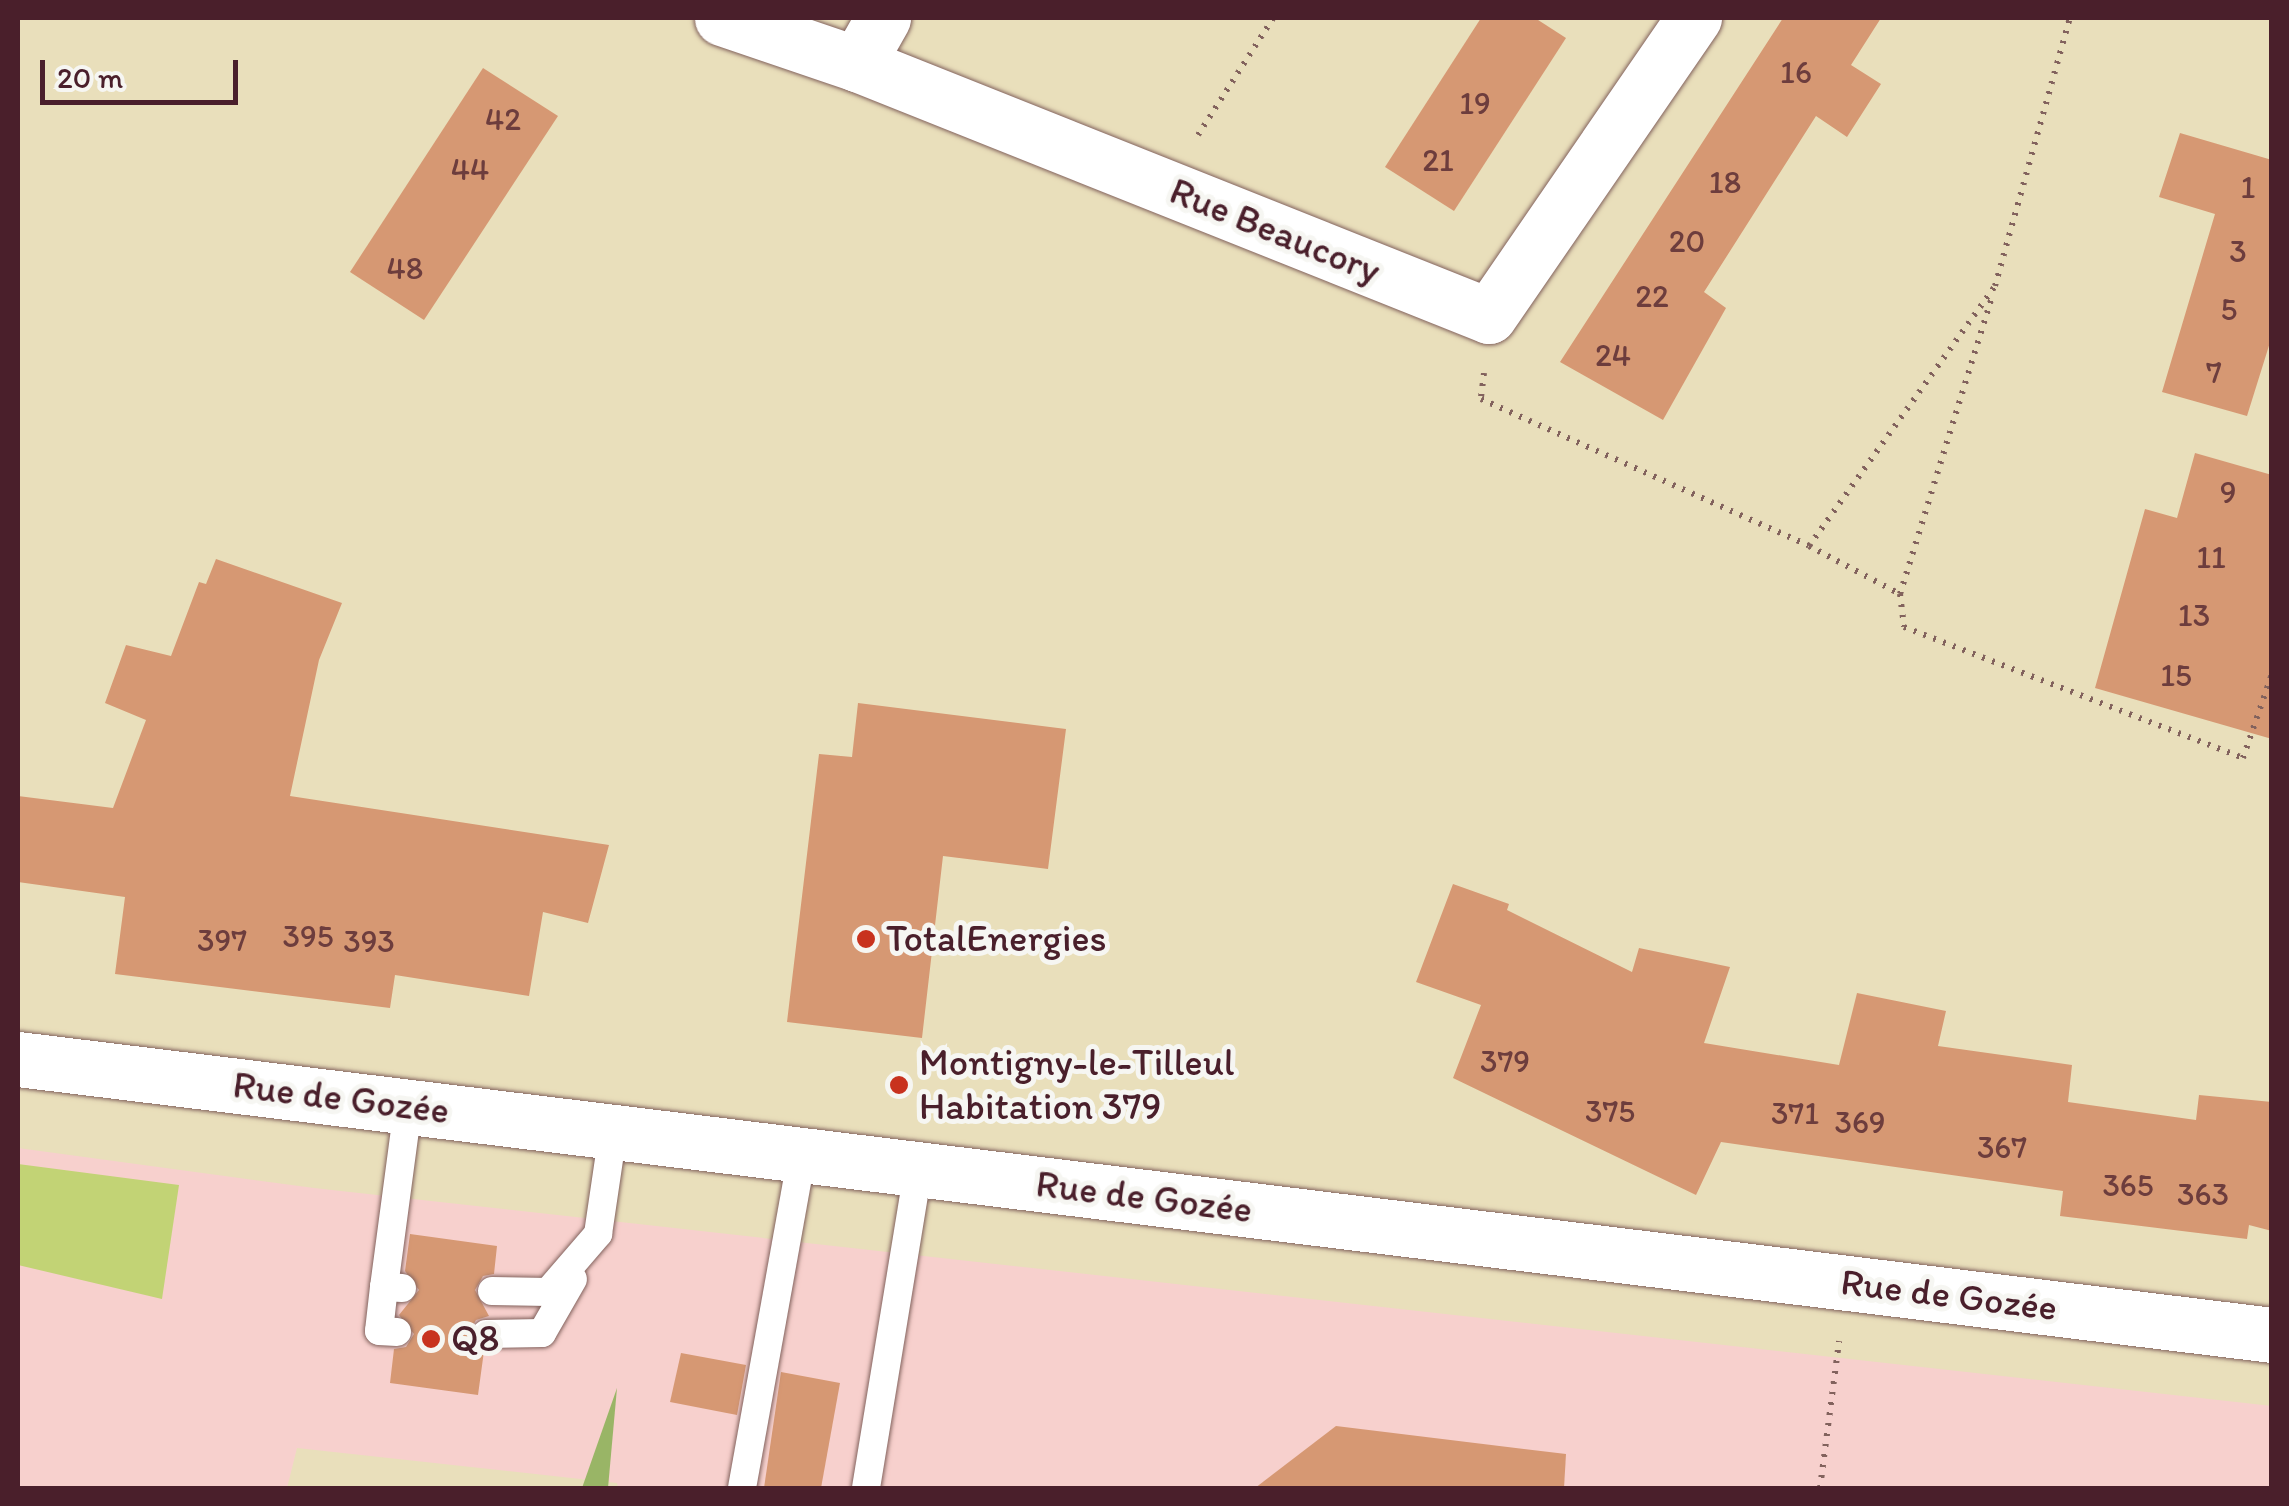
<!DOCTYPE html>
<html>
<head>
<meta charset="utf-8">
<style>
	body { margin:0 }
	#map { position:relative; width:2289px; height:1506px; overflow:hidden; background:#e9dfbb; font-family:Itim,sans-serif }
	div>[style] { position:absolute }
	.built>* { inset:0; background:#f7d0cd }
	.green>* { inset:0; background:#c2d375 }
	.forest>* { inset:0; background:#99b566 }
	.building>* { inset:0; background:#d69873 }
	.path>* { height:6px; margin-top:-3px; transform-origin:0; background:repeating-linear-gradient(90deg,#82625d 0 2.5px,transparent 0 10.5px) }
	.roads { filter:drop-shadow(0 0 2px #82625d) drop-shadow(0 0 2px #82625d) }
	.lane>* { height:28px; margin:-14px; padding:0 14px; transform-origin:14px; border-radius:14px; background:#fff }
	.street>* { height:55px; margin:-27.5px; padding:0 27.5px; transform-origin:27.5px; border-radius:27.5px; background:#fff }
	.secondary>* { height:55px; margin:-27.5px; padding:0 27.5px; transform-origin:27.5px; border-radius:27.5px; background:#fff }
	.dots>* { width:28px; height:28px; translate:-50% -50%; box-sizing:border-box; border:5px solid #f6f6f2; border-radius:50% }
	span { translate:-50% -50%; white-space:nowrap; text-align:center; line-height:1.15; -webkit-text-stroke:10px #f6f6f2; paint-order:stroke }
	.number-label { font-size:32px; color:#6d3d3d }
	.number-label span { -webkit-text-stroke-width:0 }
	.street-label { font-size:38px; color:#4a1f2b }
	.poi-label { font-size:38px; color:#4a1f2b }
	.left { translate:0 -50%; text-align:left }
	.frame { position:absolute; inset:0; border:20px solid #4a1f2b; pointer-events:none }
	.scale { position:absolute; left:40px; top:60px; width:198px; height:45px; box-sizing:border-box; border:5px solid #4a1f2b; border-top:0; padding-left:12px; font-size:30px; line-height:35px; white-space:nowrap; color:#4a1f2b; -webkit-text-stroke:8px #f6f6f2; paint-order:stroke }
</style>
</head>
<body>
<div id="map">
	<div class="built">
		<i style="clip-path:polygon(18px 1148px,314px 1188px,2272px 1406px,2271px 1488px,618px 1488px,617px 1483px,297px 1448px,287px 1488px,18px 1488px)"></i>
	</div>
	<div class="green">
		<i style="clip-path:polygon(18px 1164px,179px 1185px,162px 1299px,18px 1265px)"></i>
	</div>
	<div class="forest">
		<i style="clip-path:polygon(617px 1388px,608px 1488px,582px 1488px)"></i>
	</div>
	<div class="building">
		<i style="clip-path:polygon(1481px 18px,1535px 18px,1566px 38px,1454px 211px,1385px 167px)"></i>
		<i style="clip-path:polygon(1783px 18px,1881px 18px,1851px 65px,1881px 84px,1847px 137px,1816px 116px,1704px 292px,1726px 308px,1663px 420px,1560px 362px)"></i>
		<i style="clip-path:polygon(483px 68px,558px 116px,424px 320px,350px 272px)"></i>
		<i style="clip-path:polygon(2180px 133px,2272px 160px,2272px 336px,2247px 416px,2162px 392px,2215px 214px,2159px 197px)"></i>
		<i style="clip-path:polygon(2195px 453px,2272px 475px,2272px 739px,2095px 688px,2145px 509px,2177px 518px)"></i>
		<i style="clip-path:polygon(216px 559px,342px 603px,319px 660px,290px 796px,609px 845px,588px 923px,543px 912px,529px 996px,395px 975px,390px 1008px,115px 974px,125px 897px,18px 882px,18px 796px,113px 808px,146px 720px,105px 703px,126px 645px,171px 656px,199px 582px,206px 584px)"></i>
		<i style="clip-path:polygon(858px 703px,1066px 729px,1048px 869px,943px 856px,922px 1038px,787px 1022px,819px 754px,852px 757px)"></i>
		<i style="clip-path:polygon(1453px 884px,1509px 904px,1507px 910px,1632px 972px,1639px 948px,1730px 967px,1704px 1043px,1839px 1065px,1857px 993px,1946px 1011px,1938px 1046px,2072px 1065px,2068px 1102px,2196px 1120px,2199px 1095px,2272px 1102px,2272px 1231px,2249px 1225px,2247px 1239px,2060px 1216px,2063px 1191px,1721px 1142px,1696px 1195px,1453px 1078px,1481px 1005px,1416px 982px)"></i>
		<i style="clip-path:polygon(410px 1234px,497px 1246px,494px 1274px,483px 1276px,475px 1290px,489px 1316px,476px 1320px,469px 1333px,484px 1351px,478px 1395px,390px 1383px,394px 1349px,406px 1347px,414px 1334px,399px 1315px,419px 1290px,405px 1271px)"></i>
		<i style="clip-path:polygon(681px 1353px,746px 1365px,737px 1415px,670px 1402px)"></i>
		<i style="clip-path:polygon(781px 1372px,840px 1383px,821px 1488px,764px 1488px)"></i>
		<i style="clip-path:polygon(1336px 1426px,1566px 1454px,1564px 1488px,1255px 1488px)"></i>
	</div>
	<div class="path">
		<i style="left:1198px;top:135px;width:139px;rotate:-57.3deg"></i>
		<i style="left:1484px;top:373px;width:26px;rotate:97deg"></i>
		<i style="left:1481px;top:399px;width:359px;rotate:24.1deg"></i>
		<i style="left:1809px;top:546px;width:320px;rotate:-54.4deg"></i>
		<i style="left:1995px;top:286px;width:278px;rotate:-74.4deg"></i>
		<i style="left:1809px;top:546px;width:103px;rotate:27.8deg"></i>
		<i style="left:1900px;top:594px;width:312px;rotate:-72.8deg"></i>
		<i style="left:1900px;top:594px;width:33px;rotate:83deg"></i>
		<i style="left:1904px;top:627px;width:363px;rotate:21.1deg"></i>
		<i style="left:2243px;top:758px;width:89px;rotate:-71deg"></i>
		<i style="left:1820px;top:1488px;width:148px;rotate:-82.6deg"></i>
	</div>
	<div class="roads">
		<div class="lane">
			<i style="left:384px;top:1287px;width:44px;rotate:96.5deg"></i>
			<i style="left:379px;top:1331px;width:18px;rotate:3deg"></i>
			<i style="left:402px;top:1288px;width:18px;rotate:-177deg"></i>
			<i style="left:384px;top:1287px;width:183px;rotate:-82.4deg"></i>
			<i style="left:492px;top:1291px;width:56px;rotate:1deg"></i>
			<i style="left:548px;top:1292px;width:77px;rotate:-49.2deg"></i>
			<i style="left:598px;top:1234px;width:103px;rotate:-81.6deg"></i>
			<i style="left:486px;top:1334px;width:56px;rotate:-1deg"></i>
			<i style="left:542px;top:1333px;width:62px;rotate:-60.1deg"></i>
			<i style="left:742px;top:1488px;width:338px;rotate:-79.8deg"></i>
			<i style="left:866px;top:1488px;width:323px;rotate:-80.7deg"></i>
		</div>
		<div class="street">
			<i style="left:722px;top:18px;width:143px;rotate:18.8deg"></i>
			<i style="left:857px;top:64px;width:680px;rotate:21.74deg"></i>
			<i style="left:1489px;top:316px;width:362px;rotate:-55.5deg"></i>
			<i style="left:857px;top:64px;width:53px;rotate:-60.5deg"></i>
		</div>
		<div class="secondary">
			<i style="left:18px;top:1059px;width:2271px;rotate:6.98deg"></i>
		</div>
	</div>
	<div class="dots">
		<i style="left:866px;top:939px;background:#c8321e"></i>
		<i style="left:899px;top:1085px;background:#c8321e"></i>
		<i style="left:431px;top:1339px;background:#c8321e"></i>
	</div>
	<div class="number-label">
		<span style="left:1796px;top:72px">16</span>
		<span style="left:1475px;top:103px">19</span>
		<span style="left:503px;top:119px">42</span>
		<span style="left:1438px;top:160px">21</span>
		<span style="left:470px;top:169px">44</span>
		<span style="left:1725px;top:182px">18</span>
		<span style="left:2248px;top:187px">1</span>
		<span style="left:1687px;top:241px">20</span>
		<span style="left:2238px;top:251px">3</span>
		<span style="left:405px;top:268px">48</span>
		<span style="left:1652px;top:296px">22</span>
		<span style="left:2229px;top:309px">5</span>
		<span style="left:1613px;top:355px">24</span>
		<span style="left:2214px;top:372px">7</span>
		<span style="left:2228px;top:492px">9</span>
		<span style="left:2211px;top:557px">11</span>
		<span style="left:2194px;top:615px">13</span>
		<span style="left:2176px;top:675px">15</span>
		<span style="left:308px;top:936px">395</span>
		<span style="left:222px;top:940px">397</span>
		<span style="left:369px;top:941px">393</span>
		<span style="left:1505px;top:1061px">379</span>
		<span style="left:1610px;top:1111px">375</span>
		<span style="left:1795px;top:1113px">371</span>
		<span style="left:1860px;top:1122px">369</span>
		<span style="left:2002px;top:1147px">367</span>
		<span style="left:2128px;top:1185px">365</span>
		<span style="left:2203px;top:1194px">363</span>
	</div>
	<div class="street-label">
		<span style="left:1275px;top:231px;rotate:22deg">Rue Beaucory</span>
		<span style="left:341px;top:1098px;rotate:7deg">Rue de Gozée</span>
		<span style="left:1144px;top:1197px;rotate:7deg">Rue de Gozée</span>
		<span style="left:1949px;top:1295px;rotate:7deg">Rue de Gozée</span>
	</div>
	<div class="poi-label">
		<span class="left" style="left:886px;top:939px">TotalEnergies</span>
		<span class="left" style="left:919px;top:1085px">Montigny-le-Tilleul<br>Habitation 379</span>
		<span class="left" style="left:451px;top:1339px">Q8</span>
	</div>
	<div class="frame"></div>
	<div class="scale">20 m</div>
</div>
</body>
</html>
